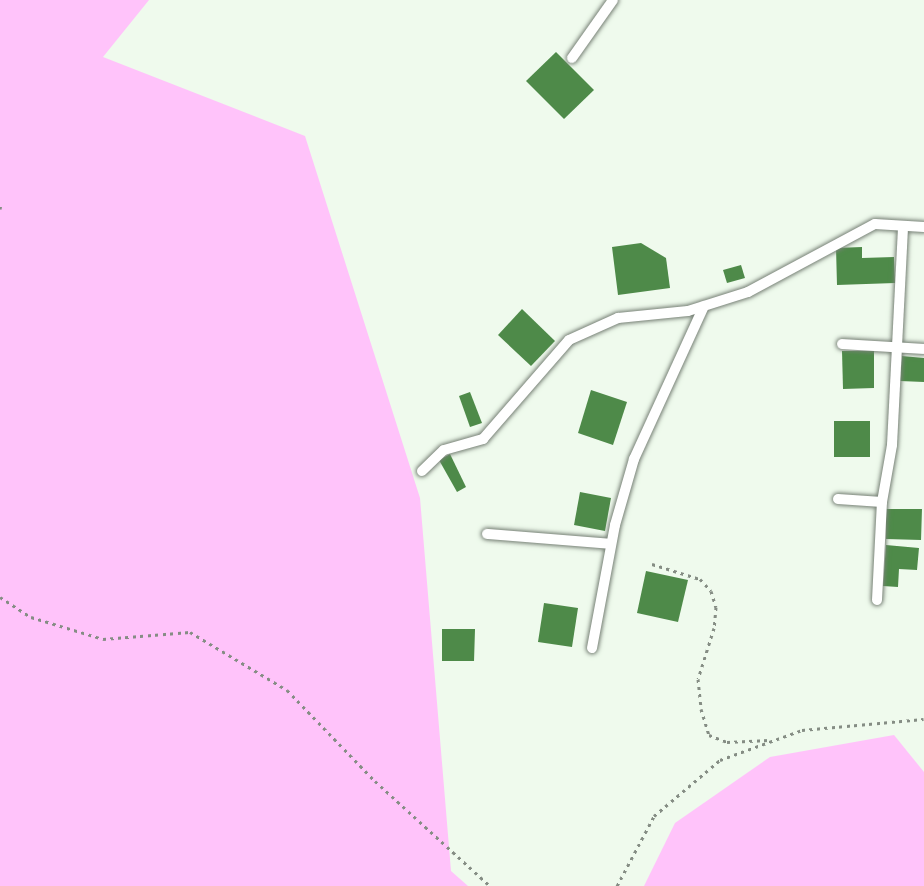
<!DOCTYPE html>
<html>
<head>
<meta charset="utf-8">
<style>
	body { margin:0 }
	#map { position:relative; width:924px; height:886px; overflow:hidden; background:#effaed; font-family:"DejaVu Sans",sans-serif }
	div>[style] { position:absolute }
	.green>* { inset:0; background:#ffc3fa }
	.building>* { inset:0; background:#4e8a49 }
	.path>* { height:3px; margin-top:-1.5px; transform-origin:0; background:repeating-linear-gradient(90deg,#858d84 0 3px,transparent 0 7.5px) }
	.roads { filter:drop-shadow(0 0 2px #778176) drop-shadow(0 0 2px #778176) }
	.lane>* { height:10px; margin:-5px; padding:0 5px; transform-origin:5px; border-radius:5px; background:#fff }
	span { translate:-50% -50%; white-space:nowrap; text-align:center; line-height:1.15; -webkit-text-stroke:4.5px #effaed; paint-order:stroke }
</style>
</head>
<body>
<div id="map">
	<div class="green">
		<i style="clip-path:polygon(0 0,149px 0,103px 57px,305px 136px,420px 498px,451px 871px,468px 886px,0 886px)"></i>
		<i style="clip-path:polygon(894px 735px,924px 772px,924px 886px,644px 886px,675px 823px,770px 757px)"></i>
	</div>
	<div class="building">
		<i style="clip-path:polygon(556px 52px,594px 90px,564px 119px,526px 81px)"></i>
		<i style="clip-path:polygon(641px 243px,666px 258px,670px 288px,618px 295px,612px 247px)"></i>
		<i style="clip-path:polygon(862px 247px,862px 258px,894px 257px,895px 283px,837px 285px,836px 248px)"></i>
		<i style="clip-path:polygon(741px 265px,745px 278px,727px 283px,723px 270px)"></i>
		<i style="clip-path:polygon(522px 309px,555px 341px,531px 366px,498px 335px)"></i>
		<i style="clip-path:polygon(842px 351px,874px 351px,874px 388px,843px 389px)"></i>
		<i style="clip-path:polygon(902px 356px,924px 358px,924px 382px,900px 381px)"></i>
		<i style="clip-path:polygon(591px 390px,627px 402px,613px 445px,578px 433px)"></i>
		<i style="clip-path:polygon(470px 392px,482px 423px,470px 427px,459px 396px)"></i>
		<i style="clip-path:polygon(834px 421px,870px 421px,870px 457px,834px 457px)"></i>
		<i style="clip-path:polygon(450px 454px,466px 487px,457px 492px,439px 460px)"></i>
		<i style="clip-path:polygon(580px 492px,611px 498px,605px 531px,574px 525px)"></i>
		<i style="clip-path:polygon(886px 509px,922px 509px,921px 540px,886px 539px)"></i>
		<i style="clip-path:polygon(886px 545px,919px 548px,917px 570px,899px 569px,898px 587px,883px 586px)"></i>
		<i style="clip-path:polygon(646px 571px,688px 580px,678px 622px,637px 613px)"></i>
		<i style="clip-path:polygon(544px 603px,578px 608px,572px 647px,538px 642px)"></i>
		<i style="clip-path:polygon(442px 629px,475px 629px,474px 661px,442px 661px)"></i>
	</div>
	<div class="path">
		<i style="left:0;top:209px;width:5px;rotate:-79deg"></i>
		<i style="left:652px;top:564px;width:50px;rotate:17.4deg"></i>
		<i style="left:700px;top:579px;width:16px;rotate:47deg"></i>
		<i style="left:711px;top:591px;width:17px;rotate:73deg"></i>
		<i style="left:716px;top:607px;width:21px;rotate:95deg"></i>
		<i style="left:714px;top:628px;width:53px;rotate:107.4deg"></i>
		<i style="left:698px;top:679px;width:30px;rotate:84deg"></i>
		<i style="left:701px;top:709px;width:27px;rotate:73deg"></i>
		<i style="left:709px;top:735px;width:19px;rotate:21deg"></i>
		<i style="left:727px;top:742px;width:43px;rotate:-2.7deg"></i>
		<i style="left:0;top:597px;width:37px;rotate:33deg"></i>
		<i style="left:31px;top:617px;width:75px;rotate:17deg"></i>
		<i style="left:103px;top:639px;width:87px;rotate:-4.6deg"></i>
		<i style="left:190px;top:632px;width:113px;rotate:30.9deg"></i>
		<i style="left:287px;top:690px;width:127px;rotate:46deg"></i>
		<i style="left:375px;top:781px;width:156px;rotate:42.4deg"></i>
		<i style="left:617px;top:886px;width:79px;rotate:-62.1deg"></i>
		<i style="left:654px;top:816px;width:87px;rotate:-40.3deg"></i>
		<i style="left:720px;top:760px;width:87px;rotate:-20.1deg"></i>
		<i style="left:802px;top:730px;width:122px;rotate:-5.2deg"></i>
	</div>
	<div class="roads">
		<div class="lane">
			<i style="left:572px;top:58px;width:71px;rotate:-54.7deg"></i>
			<i style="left:842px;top:344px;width:82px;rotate:3.5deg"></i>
			<i style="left:422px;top:471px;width:30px;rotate:-44deg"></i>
			<i style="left:444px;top:450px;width:41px;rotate:-15.8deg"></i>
			<i style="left:483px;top:439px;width:131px;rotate:-49deg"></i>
			<i style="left:569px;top:340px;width:54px;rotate:-24.2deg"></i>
			<i style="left:618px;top:318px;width:70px;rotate:-5.7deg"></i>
			<i style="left:688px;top:311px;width:63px;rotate:-17.6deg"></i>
			<i style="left:748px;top:292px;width:144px;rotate:-28.2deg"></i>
			<i style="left:875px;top:224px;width:49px;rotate:3.5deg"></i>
			<i style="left:838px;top:499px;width:44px;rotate:3.9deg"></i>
			<i style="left:487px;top:534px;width:124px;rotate:4.6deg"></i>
			<i style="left:877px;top:600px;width:98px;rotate:-87.1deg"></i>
			<i style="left:882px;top:502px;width:58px;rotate:-80deg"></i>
			<i style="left:892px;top:445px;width:219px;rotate:-87.1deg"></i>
			<i style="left:592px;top:648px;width:125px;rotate:-79.4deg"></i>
			<i style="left:615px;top:525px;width:69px;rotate:-73.9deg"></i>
			<i style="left:634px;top:459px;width:168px;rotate:-65.4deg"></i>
		</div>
	</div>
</div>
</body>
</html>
